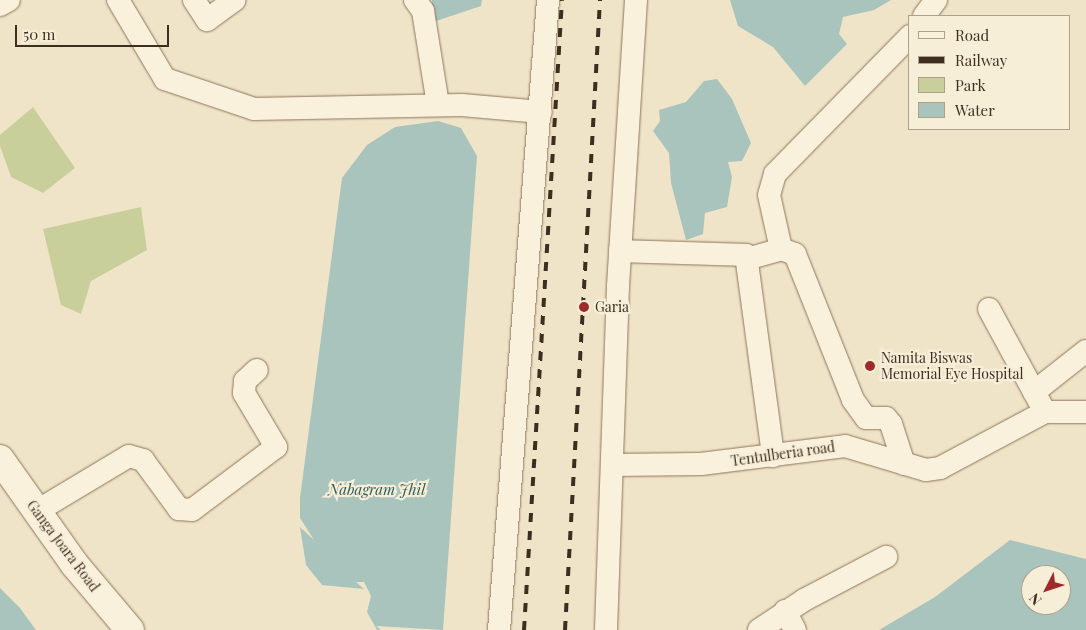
<!DOCTYPE html>
<html>
<head>
<meta charset="utf-8">
<style>
	body { margin:0 }
	#map { position:relative; width:1086px; height:630px; overflow:hidden; background:#f0e4c8; font-family:"Playfair Display",serif }
	div>[style] { position:absolute }
	.green>* { inset:0; background:#c9cf9b }
	.water>* { inset:0; background:#a9c4bc }
	.roads { filter:drop-shadow(0 0 1px #8d765c) drop-shadow(0 0 1px #8d765c) }
	.minor>* { height:22px; margin:-11px; padding:0 11px; transform-origin:11px; border-radius:11px; background:#faf1dc }
	.secondary>* { height:28px; margin:-14px; padding:0 14px; transform-origin:14px; border-radius:14px; background:#faf1dc }
	.rail>* { height:4px; margin-top:-2px; transform-origin:0; background:repeating-linear-gradient(90deg,#3d2e20 0 9px,transparent 0 18px) }
	.dots>* { width:14px; height:14px; translate:-50% -50%; box-sizing:border-box; border:2px solid #f7eed8; border-radius:50% }
	span { translate:-50% -50%; white-space:nowrap; text-align:center; line-height:1.15; -webkit-text-stroke:4.5px #f7eed8; paint-order:stroke }
	.poi-label { font-size:14px; color:#3d2e20 }
	.left { translate:0 -50%; text-align:left }
	.street-label { font-size:14px; color:#3d2e20 }
	.water-label { font-size:15px; color:#2f5d5a; font-style:italic }
	.legend { position:absolute; left:908px; top:15px; width:162px; height:115px; box-sizing:border-box; background:#f7eed8; border:1px solid #ada18e; margin:0; padding:6px 9px; list-style:none; font-size:15px; color:#3d2e20 }
	.legend li { display:flex; align-items:center; gap:10px; height:25px }
	.legend b { width:25px; border:1px solid #ada18e }
	.north { position:absolute; left:1021px; top:565px; width:50px; height:50px; box-sizing:border-box; background:#f7eed8; border:1px solid #ada18e; border-radius:50%; rotate:229deg; font-size:14px; font-weight:700; line-height:20px; text-align:center; color:#3d2e20 }
	.north::after { content:''; display:block; margin:auto; width:18px; height:22px; background:#9e2a2b; clip-path:polygon(50% 0,100% 100%,50% 72%,0 100%) }
	.scale { position:absolute; left:15px; top:25px; width:154px; height:22px; box-sizing:border-box; border:2px solid #3d2e20; border-top:0; padding-left:6px; font-size:15px; line-height:18px; white-space:nowrap; color:#3d2e20; -webkit-text-stroke:4px #f7eed8; paint-order:stroke }
</style>
</head>
<body>
<div id="map">
	<div class="green">
		<i style="clip-path:polygon(33px 107px,75px 168px,43px 193px,11px 177px,0 146px,0 135px)"></i>
		<i style="clip-path:polygon(141px 207px,147px 250px,91px 281px,81px 314px,61px 305px,43px 229px)"></i>
	</div>
	<div class="water">
		<i style="clip-path:polygon(432px 0,482px 0,481px 6px,430px 23px)"></i>
		<i style="clip-path:polygon(730px 0,891px 0,874px 10px,843px 17px,839px 34px,847px 44px,805px 86px,773px 47px,738px 26px)"></i>
		<i style="clip-path:polygon(717px 79px,732px 99px,751px 143px,742px 161px,728px 162px,732px 177px,727px 207px,705px 213px,703px 234px,686px 240px,671px 183px,669px 153px,653px 131px,660px 121px,659px 110px,686px 102px,704px 81px)"></i>
		<i style="clip-path:polygon(438px 121px,461px 128px,477px 156px,443px 630px,376px 626px,381px 630px,377px 630px,367px 612px,371px 596px,364px 582px,356px 582px,364px 589px,322px 585px,306px 565px,300px 527px,314px 540px,300px 518px,300px 498px,342px 178px,367px 145px,395px 127px)"></i>
		<i style="clip-path:polygon(evenodd,1010px 540px,1086px 559px,1086px 630px,879px 630px,935px 597px,1010px 540px,1031px 575px,1061px 575px,1061px 605px,1031px 605px,1031px 575px)"></i>
		<i style="clip-path:polygon(0 588px,20px 608px,36px 630px,0 630px)"></i>
	</div>
	<div class="roads">
		<div class="minor">
			<i style="left:118px;top:0;width:92px;rotate:59.3deg"></i>
			<i style="left:165px;top:79px;width:94px;rotate:18.6deg"></i>
			<i style="left:254px;top:109px;width:208px;rotate:-1.1deg"></i>
			<i style="left:462px;top:105px;width:79px;rotate:5.1deg"></i>
			<i style="left:194px;top:0;width:24px;rotate:57deg"></i>
			<i style="left:207px;top:20px;width:34px;rotate:-36deg"></i>
			<i style="left:415px;top:0;width:14px;rotate:54deg"></i>
			<i style="left:423px;top:11px;width:95px;rotate:80.9deg"></i>
			<i style="left:0;top:5px;width:10px;rotate:-29deg"></i>
			<i style="left:924px;top:16px;width:20px;rotate:-53deg"></i>
			<i style="left:781px;top:249px;width:55px;rotate:-102.5deg"></i>
			<i style="left:769px;top:195px;width:22px;rotate:-74deg"></i>
			<i style="left:775px;top:174px;width:193px;rotate:-45.6deg"></i>
			<i style="left:620px;top:251px;width:126px;rotate:1.8deg"></i>
			<i style="left:746px;top:255px;width:203px;rotate:82.3deg"></i>
			<i style="left:747px;top:259px;width:35px;rotate:-16deg"></i>
			<i style="left:781px;top:249px;width:15px;rotate:20deg"></i>
			<i style="left:795px;top:254px;width:157px;rotate:68.3deg"></i>
			<i style="left:853px;top:400px;width:22px;rotate:54deg"></i>
			<i style="left:866px;top:418px;width:20px"></i>
			<i style="left:886px;top:418px;width:8px;rotate:50deg"></i>
			<i style="left:891px;top:424px;width:42px;rotate:72deg"></i>
			<i style="left:989px;top:309px;width:117px;rotate:61.5deg"></i>
			<i style="left:1034px;top:392px;width:66px;rotate:-38.3deg"></i>
			<i style="left:613px;top:465px;width:88px;rotate:-0.7deg"></i>
			<i style="left:701px;top:464px;width:145px;rotate:-7.1deg"></i>
			<i style="left:845px;top:446px;width:84px;rotate:16.5deg"></i>
			<i style="left:926px;top:470px;width:14px;rotate:-8deg"></i>
			<i style="left:940px;top:468px;width:119px;rotate:-28.1deg"></i>
			<i style="left:1045px;top:412px;width:41px"></i>
			<i style="left:37px;top:511px;width:107px;rotate:-30.9deg"></i>
			<i style="left:129px;top:456px;width:15px;rotate:16deg"></i>
			<i style="left:143px;top:460px;width:61px;rotate:53.7deg"></i>
			<i style="left:179px;top:509px;width:13px;rotate:4deg"></i>
			<i style="left:192px;top:510px;width:105px;rotate:-36.9deg"></i>
			<i style="left:276px;top:447px;width:63px;rotate:-120.7deg"></i>
			<i style="left:244px;top:393px;width:12px;rotate:-85deg"></i>
			<i style="left:245px;top:381px;width:16px;rotate:-43deg"></i>
			<i style="left:785px;top:611px;width:21px;rotate:62deg"></i>
			<i style="left:499px;top:630px;width:632px;rotate:-85.55deg"></i>
			<i style="left:606px;top:630px;width:344px;rotate:-88deg"></i>
			<i style="left:618px;top:286px;width:287px;rotate:-86.4deg"></i>
			<i style="left:759px;top:630px;width:54px;rotate:-33.7deg"></i>
			<i style="left:804px;top:600px;width:93px;rotate:-27.7deg"></i>
		</div>
		<div class="secondary">
			<i style="left:0;top:459px;width:130px;rotate:54.7deg"></i>
			<i style="left:75px;top:565px;width:85px;rotate:49.8deg"></i>
		</div>
	</div>
	<div class="rail">
		<i style="left:524px;top:630px;width:631px;rotate:-86.55deg"></i>
		<i style="left:565px;top:630px;width:631px;rotate:-86.82deg"></i>
	</div>
	<div class="dots">
		<i style="left:584px;top:307px;background:#9e2a2b"></i>
		<i style="left:870px;top:366px;background:#9e2a2b"></i>
	</div>
	<div class="poi-label">
		<span class="left" style="left:595px;top:307px">Garia</span>
		<span class="left" style="left:881px;top:366px">Namita Biswas<br>Memorial Eye Hospital</span>
	</div>
	<div class="street-label">
		<span style="left:783px;top:454px;rotate:-8deg">Tentulberia road</span>
		<span style="left:63px;top:546px;rotate:53deg">Ganga Joara Road</span>
	</div>
	<div class="water-label">
		<span style="left:377px;top:490px">Nabagram Jhil</span>
	</div>
	<ul class="legend">
	<li><b style="height:6px;background:#faf1dc"></b>Road</li>
	<li><b style="height:6px;background:#3d2e20"></b>Railway</li>
	<li><b style="height:14px;background:#c9cf9b"></b>Park</li>
	<li><b style="height:14px;background:#a9c4bc"></b>Water</li>
	</ul>
	<div class="north">N</div>
	<div class="scale">50 m</div>
</div>
</body>
</html>
